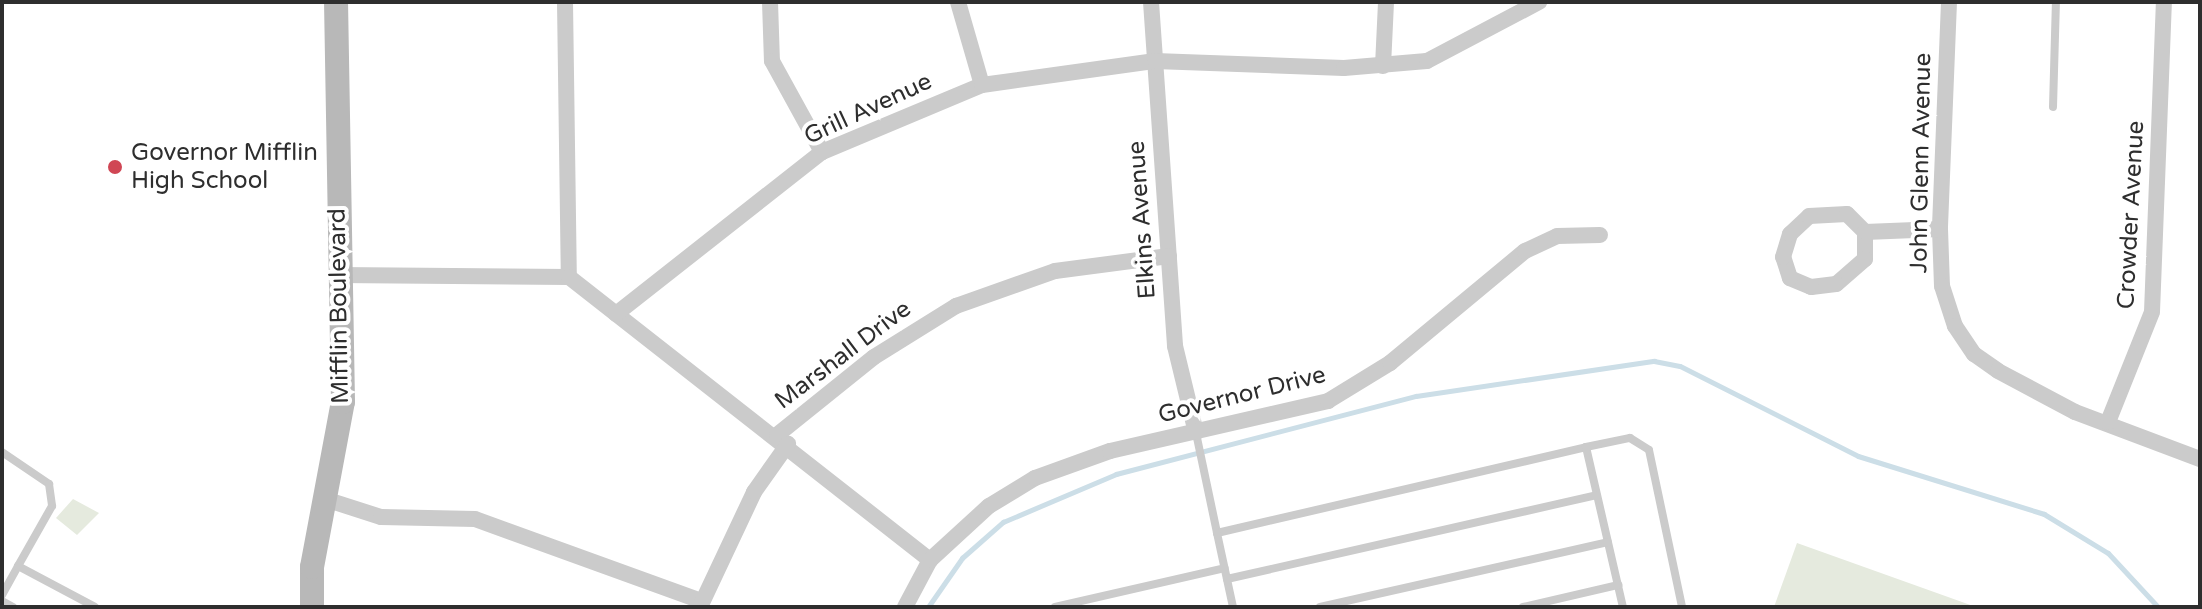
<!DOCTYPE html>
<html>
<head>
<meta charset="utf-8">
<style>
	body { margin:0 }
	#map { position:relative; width:2202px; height:609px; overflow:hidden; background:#fff; font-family:"Varela Round",sans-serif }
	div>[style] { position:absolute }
	.green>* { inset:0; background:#e5eade }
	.stream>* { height:5px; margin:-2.5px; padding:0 2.5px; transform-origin:2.5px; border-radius:2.5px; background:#ccdee7 }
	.lane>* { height:8px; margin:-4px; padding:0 4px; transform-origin:4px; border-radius:4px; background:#cbcbcb }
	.street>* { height:16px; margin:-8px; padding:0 8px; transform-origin:8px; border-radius:8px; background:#cbcbcb }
	.secondary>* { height:24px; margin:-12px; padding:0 12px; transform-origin:12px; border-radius:12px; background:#b8b8b8 }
	.dots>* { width:22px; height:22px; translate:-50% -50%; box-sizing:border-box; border:4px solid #fff; border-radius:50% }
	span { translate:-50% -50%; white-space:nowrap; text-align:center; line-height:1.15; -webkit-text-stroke:8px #fff; paint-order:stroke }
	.street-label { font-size:24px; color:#2e2e2e }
	.poi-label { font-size:24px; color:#2e2e2e }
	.left { translate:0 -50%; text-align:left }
	.frame { position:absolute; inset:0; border:4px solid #2e2e2e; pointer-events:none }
</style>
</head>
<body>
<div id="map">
	<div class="green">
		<i style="clip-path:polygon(73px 499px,99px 513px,77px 535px,56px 518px)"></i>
		<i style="clip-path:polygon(1797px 543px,1976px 607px,1774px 607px)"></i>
	</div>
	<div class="stream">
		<i style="left:928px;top:607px;width:60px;rotate:-55.2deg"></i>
		<i style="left:962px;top:558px;width:55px;rotate:-41.3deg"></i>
		<i style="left:1003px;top:522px;width:123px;rotate:-23deg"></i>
		<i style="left:1116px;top:474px;width:310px;rotate:-14.6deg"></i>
		<i style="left:1416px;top:396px;width:241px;rotate:-8.4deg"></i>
		<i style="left:1654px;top:361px;width:26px;rotate:11deg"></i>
		<i style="left:1680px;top:366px;width:199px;rotate:26.8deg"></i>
		<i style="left:1858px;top:456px;width:195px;rotate:17.3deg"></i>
		<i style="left:2044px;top:514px;width:75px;rotate:31.4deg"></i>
		<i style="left:2108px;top:553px;width:74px;rotate:47.2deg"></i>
	</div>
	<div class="lane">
		<i style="left:2053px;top:107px;width:105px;rotate:-88.4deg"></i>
		<i style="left:1196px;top:433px;width:102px;rotate:78.1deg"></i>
		<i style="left:1217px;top:533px;width:379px;rotate:-13.1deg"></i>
		<i style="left:1586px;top:447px;width:164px;rotate:77deg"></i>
		<i style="left:1586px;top:447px;width:45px;rotate:-11.6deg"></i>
		<i style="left:1630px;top:438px;width:22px;rotate:32deg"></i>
		<i style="left:1649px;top:450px;width:160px;rotate:78.1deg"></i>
		<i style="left:2px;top:452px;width:57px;rotate:34.2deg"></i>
		<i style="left:49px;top:484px;width:22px;rotate:82deg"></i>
		<i style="left:52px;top:506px;width:69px;rotate:119.5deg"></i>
		<i style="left:1217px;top:533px;width:76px;rotate:77.8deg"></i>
		<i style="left:1227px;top:579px;width:379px;rotate:-12.8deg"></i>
		<i style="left:2px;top:595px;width:33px;rotate:-61deg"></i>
		<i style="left:18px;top:566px;width:87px;rotate:28deg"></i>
		<i style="left:2px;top:601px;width:13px;rotate:29deg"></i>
		<i style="left:1055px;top:607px;width:174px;rotate:-12.9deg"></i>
		<i style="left:1320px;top:607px;width:295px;rotate:-12.7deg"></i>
		<i style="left:1523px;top:607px;width:98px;rotate:-13deg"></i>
	</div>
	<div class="street">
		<i style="left:565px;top:2px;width:275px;rotate:89.2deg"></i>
		<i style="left:770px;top:2px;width:59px;rotate:88.1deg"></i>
		<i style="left:772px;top:61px;width:104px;rotate:61.2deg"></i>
		<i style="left:958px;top:2px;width:86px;rotate:73.9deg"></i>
		<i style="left:1151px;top:2px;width:345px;rotate:86deg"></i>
		<i style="left:1175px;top:346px;width:89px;rotate:76.4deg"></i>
		<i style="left:1949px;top:2px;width:227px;rotate:92.3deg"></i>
		<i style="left:1940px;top:229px;width:57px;rotate:88deg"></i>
		<i style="left:1942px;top:286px;width:42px;rotate:72deg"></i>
		<i style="left:1955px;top:326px;width:34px;rotate:56deg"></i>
		<i style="left:1974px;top:354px;width:29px;rotate:35deg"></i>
		<i style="left:1998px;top:371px;width:87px;rotate:28deg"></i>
		<i style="left:2075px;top:412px;width:134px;rotate:20.6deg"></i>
		<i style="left:1383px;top:66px;width:64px;rotate:-87.3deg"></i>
		<i style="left:1865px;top:232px;width:27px;rotate:90deg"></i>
		<i style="left:1865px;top:259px;width:38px;rotate:139deg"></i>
		<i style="left:1836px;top:284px;width:25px;rotate:173deg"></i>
		<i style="left:1811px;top:287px;width:23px;rotate:-157deg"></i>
		<i style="left:1790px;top:278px;width:22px;rotate:-108deg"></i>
		<i style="left:1783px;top:257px;width:24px;rotate:-73deg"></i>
		<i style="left:1790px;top:234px;width:26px;rotate:-43deg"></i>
		<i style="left:1809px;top:216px;width:38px;rotate:-3deg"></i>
		<i style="left:1847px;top:214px;width:25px;rotate:45deg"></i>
		<i style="left:1865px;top:232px;width:75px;rotate:-2.3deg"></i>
		<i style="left:338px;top:275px;width:231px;rotate:0.5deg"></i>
		<i style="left:569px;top:277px;width:459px;rotate:38.1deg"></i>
		<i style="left:616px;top:314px;width:262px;rotate:-38.2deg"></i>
		<i style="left:822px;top:152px;width:173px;rotate:-22.7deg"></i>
		<i style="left:982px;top:85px;width:175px;rotate:-7.9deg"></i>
		<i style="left:1155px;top:61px;width:189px;rotate:2.1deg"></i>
		<i style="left:1344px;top:68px;width:83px;rotate:-4.8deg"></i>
		<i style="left:1427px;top:61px;width:127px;rotate:-27.8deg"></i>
		<i style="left:2108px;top:422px;width:118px;rotate:-68.2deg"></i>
		<i style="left:2152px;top:312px;width:310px;rotate:-87.8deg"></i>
		<i style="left:777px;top:435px;width:124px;rotate:-38.8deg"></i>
		<i style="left:874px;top:357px;width:97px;rotate:-31.9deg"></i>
		<i style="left:956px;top:306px;width:105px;rotate:-19.5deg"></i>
		<i style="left:1055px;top:271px;width:115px;rotate:-7.5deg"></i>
		<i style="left:325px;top:499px;width:59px;rotate:17.8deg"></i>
		<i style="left:381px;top:517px;width:94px;rotate:1.2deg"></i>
		<i style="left:475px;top:519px;width:240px;rotate:19.9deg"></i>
		<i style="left:700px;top:607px;width:127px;rotate:-64.8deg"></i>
		<i style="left:754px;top:492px;width:59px;rotate:-54.7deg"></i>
		<i style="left:905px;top:607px;width:53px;rotate:-62deg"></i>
		<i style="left:930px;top:560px;width:80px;rotate:-42.5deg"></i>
		<i style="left:989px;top:506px;width:54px;rotate:-31.3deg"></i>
		<i style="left:1035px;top:478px;width:80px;rotate:-19.8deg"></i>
		<i style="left:1110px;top:451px;width:224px;rotate:-12.9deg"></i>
		<i style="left:1328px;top:401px;width:73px;rotate:-31.5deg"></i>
		<i style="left:1390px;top:363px;width:175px;rotate:-39.7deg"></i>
		<i style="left:1525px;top:251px;width:35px;rotate:-25deg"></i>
		<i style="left:1557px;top:236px;width:43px;rotate:-1.3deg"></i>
	</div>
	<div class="secondary">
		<i style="left:312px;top:607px;width:40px;rotate:-90deg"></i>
		<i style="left:312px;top:567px;width:168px;rotate:-79.4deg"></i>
		<i style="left:343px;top:402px;width:400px;rotate:-91deg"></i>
	</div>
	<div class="dots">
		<i style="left:115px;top:167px;background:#d04654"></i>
	</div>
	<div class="street-label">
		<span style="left:868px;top:109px;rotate:-25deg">Grill Avenue</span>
		<span style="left:1921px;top:163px;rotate:-89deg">John Glenn Avenue</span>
		<span style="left:2131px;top:215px;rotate:-87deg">Crowder Avenue</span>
		<span style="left:1142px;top:220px;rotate:-94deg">Elkins Avenue</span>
		<span style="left:339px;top:306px;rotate:-91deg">Mifflin Boulevard</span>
		<span style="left:843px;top:355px;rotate:-37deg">Marshall Drive</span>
		<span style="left:1242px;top:395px;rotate:-14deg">Governor Drive</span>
	</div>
	<div class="poi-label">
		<span class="left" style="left:131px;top:167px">Governor Mifflin<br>High School</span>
	</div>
	<div class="frame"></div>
</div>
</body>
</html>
